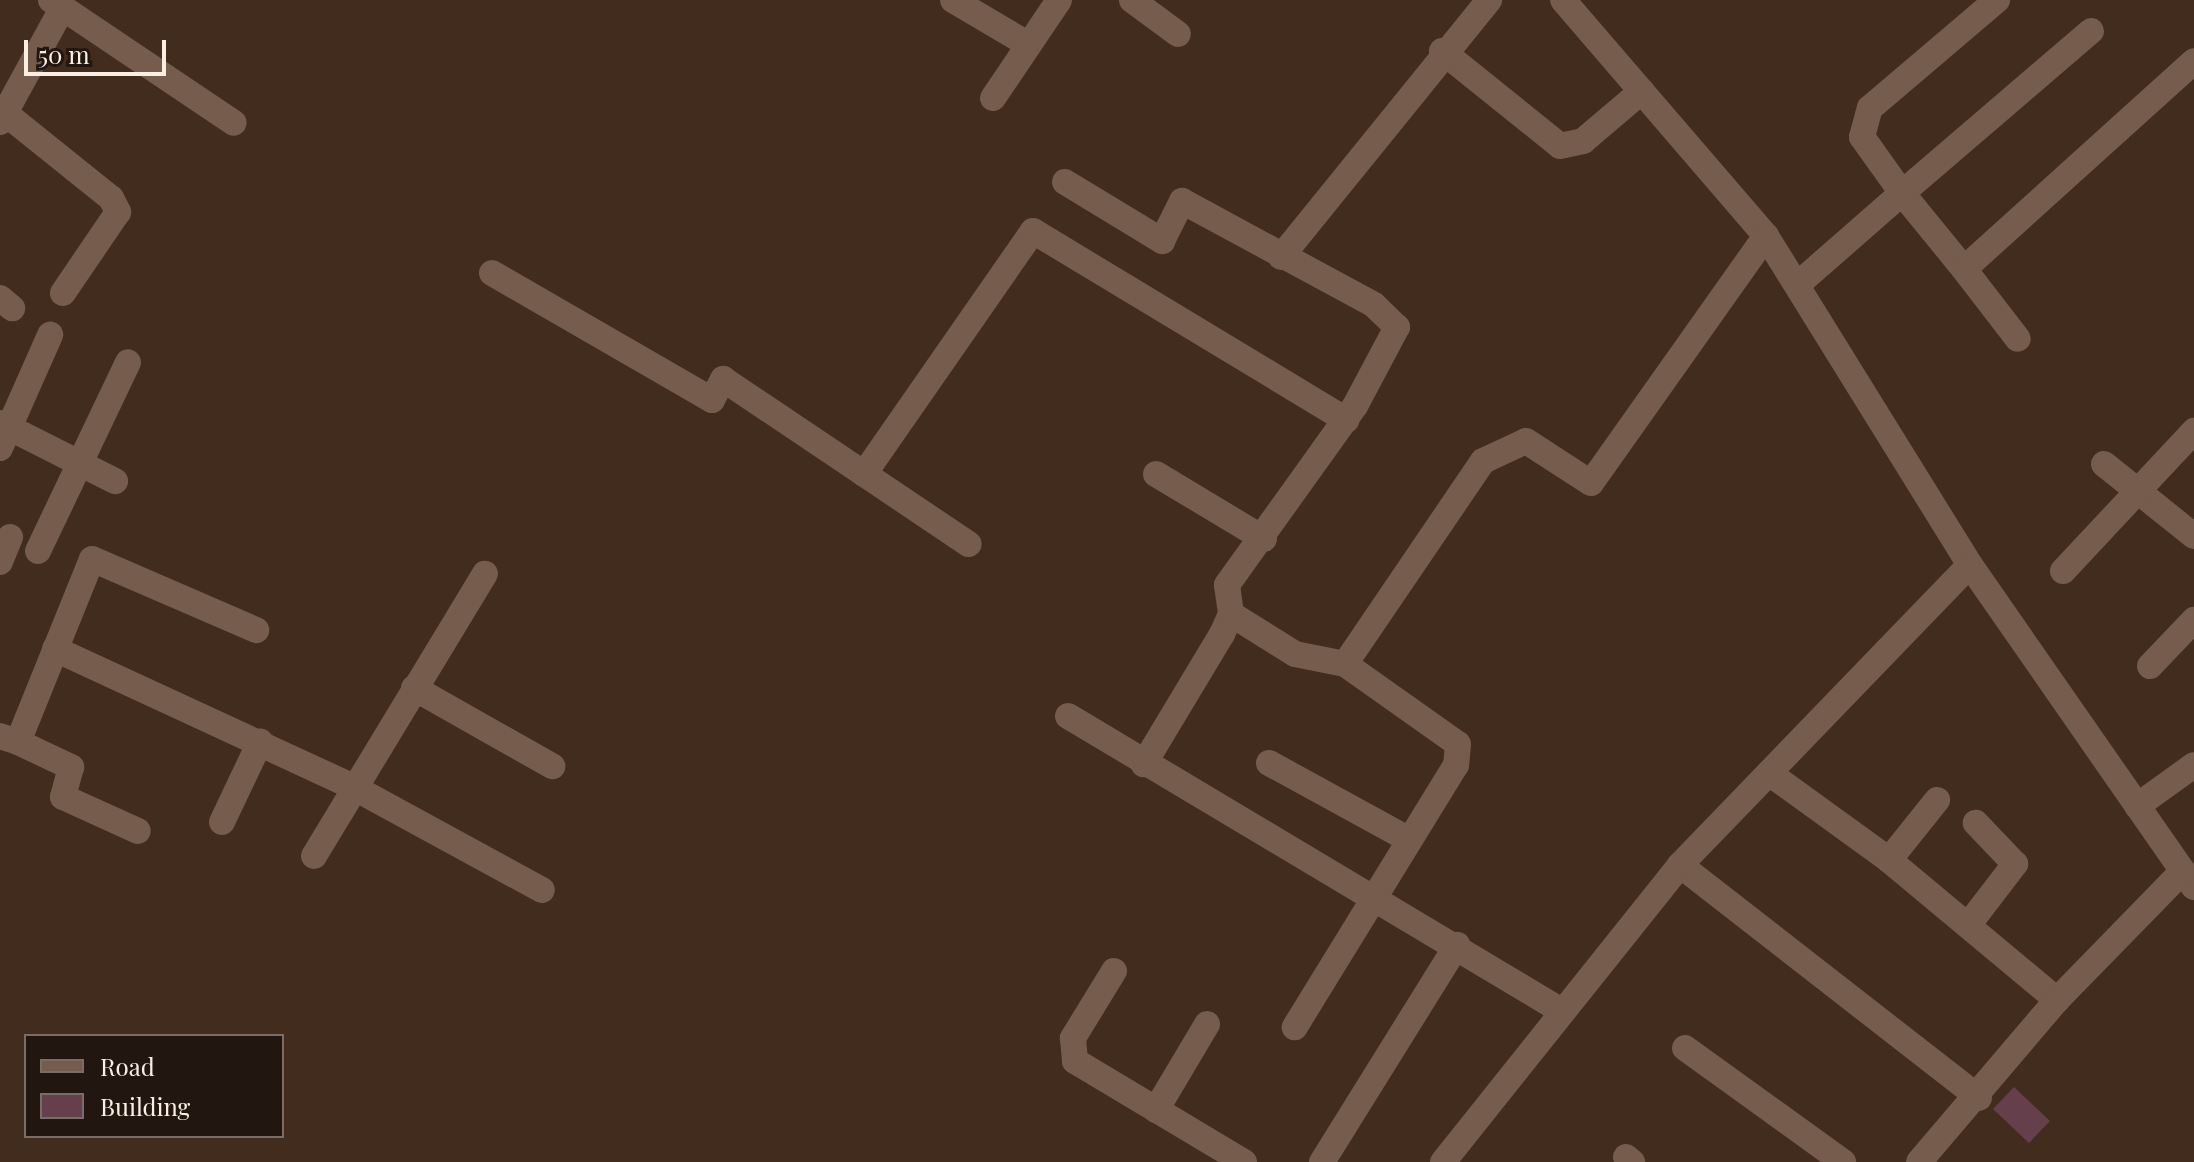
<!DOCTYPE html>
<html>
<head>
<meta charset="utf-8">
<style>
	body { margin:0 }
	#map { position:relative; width:2194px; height:1162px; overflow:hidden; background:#422c1d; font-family:"Playfair Display",serif }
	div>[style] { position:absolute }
	.building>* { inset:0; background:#65404c }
	.minor>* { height:26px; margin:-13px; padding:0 13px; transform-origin:13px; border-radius:13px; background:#755c4c }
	span { translate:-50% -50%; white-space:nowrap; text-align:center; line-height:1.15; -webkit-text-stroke:6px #211710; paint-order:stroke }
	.legend { position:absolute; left:24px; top:1034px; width:260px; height:104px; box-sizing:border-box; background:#211710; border:2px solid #796d65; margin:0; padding:10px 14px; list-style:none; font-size:24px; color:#fdeee4 }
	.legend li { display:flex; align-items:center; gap:16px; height:40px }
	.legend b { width:40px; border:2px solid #796d65 }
	.scale { position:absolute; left:24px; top:40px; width:142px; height:36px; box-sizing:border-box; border:4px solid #fdeee4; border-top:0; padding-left:10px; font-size:24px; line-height:28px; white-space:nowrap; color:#fdeee4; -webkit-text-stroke:6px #211710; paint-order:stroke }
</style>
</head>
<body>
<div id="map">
	<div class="building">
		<i style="clip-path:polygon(2014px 1087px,2050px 1121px,2029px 1143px,1993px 1109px)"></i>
	</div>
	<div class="minor">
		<i style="left:51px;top:0;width:220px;rotate:33.9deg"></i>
		<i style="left:953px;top:0;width:88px;rotate:30.6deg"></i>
		<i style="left:1132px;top:0;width:57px;rotate:36.5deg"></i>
		<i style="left:1563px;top:0;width:311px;rotate:49.3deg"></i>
		<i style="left:1766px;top:236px;width:387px;rotate:58.2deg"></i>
		<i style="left:1970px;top:565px;width:392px;rotate:55.2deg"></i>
		<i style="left:2091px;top:31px;width:249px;rotate:139.4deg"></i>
		<i style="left:1902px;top:193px;width:98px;rotate:50.8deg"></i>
		<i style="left:1964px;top:269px;width:310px;rotate:-42.1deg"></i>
		<i style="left:1442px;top:51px;width:151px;rotate:38.8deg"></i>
		<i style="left:1560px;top:146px;width:24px;rotate:-12deg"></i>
		<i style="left:1583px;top:141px;width:77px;rotate:-40.3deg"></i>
		<i style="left:993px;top:98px;width:118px;rotate:-56deg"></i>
		<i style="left:6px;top:114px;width:134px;rotate:38.7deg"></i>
		<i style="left:111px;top:198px;width:16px;rotate:63deg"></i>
		<i style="left:118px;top:212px;width:98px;rotate:124.2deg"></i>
		<i style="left:0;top:122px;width:131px;rotate:-61.3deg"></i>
		<i style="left:1065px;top:182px;width:114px;rotate:31.3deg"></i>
		<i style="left:1162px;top:241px;width:45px;rotate:-63.4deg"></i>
		<i style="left:1182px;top:201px;width:218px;rotate:28.4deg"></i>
		<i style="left:1374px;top:305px;width:32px;rotate:44deg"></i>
		<i style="left:1397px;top:327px;width:89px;rotate:118deg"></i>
		<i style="left:1355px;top:406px;width:220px;rotate:125.6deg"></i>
		<i style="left:1227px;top:585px;width:29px;rotate:82deg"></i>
		<i style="left:1231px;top:614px;width:22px;rotate:114deg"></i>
		<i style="left:1222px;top:634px;width:152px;rotate:121deg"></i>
		<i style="left:1281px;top:257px;width:331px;rotate:-51deg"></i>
		<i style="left:1964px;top:269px;width:88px;rotate:52.4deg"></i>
		<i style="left:492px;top:273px;width:254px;rotate:30deg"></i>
		<i style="left:712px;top:400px;width:24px;rotate:-62deg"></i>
		<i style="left:723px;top:379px;width:296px;rotate:33.9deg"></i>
		<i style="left:1797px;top:285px;width:140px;rotate:-41.2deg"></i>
		<i style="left:1902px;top:193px;width:69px;rotate:-125.5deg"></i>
		<i style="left:1862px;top:137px;width:30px;rotate:-75deg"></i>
		<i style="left:1870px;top:108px;width:167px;rotate:-40.4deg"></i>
		<i style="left:0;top:298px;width:16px;rotate:40deg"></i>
		<i style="left:0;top:423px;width:129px;rotate:26.8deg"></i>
		<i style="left:0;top:448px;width:124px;rotate:-66.1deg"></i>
		<i style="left:2104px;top:464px;width:115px;rotate:38.7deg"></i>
		<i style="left:864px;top:474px;width:296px;rotate:-55.2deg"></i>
		<i style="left:1033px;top:231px;width:366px;rotate:31.1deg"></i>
		<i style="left:1156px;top:474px;width:126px;rotate:31deg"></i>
		<i style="left:38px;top:551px;width:209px;rotate:-64.5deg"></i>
		<i style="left:0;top:562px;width:27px;rotate:-68deg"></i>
		<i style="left:2063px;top:571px;width:192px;rotate:-46.9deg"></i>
		<i style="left:1231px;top:614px;width:75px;rotate:32deg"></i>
		<i style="left:1295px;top:654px;width:51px;rotate:11.3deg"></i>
		<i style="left:1345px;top:664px;width:138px;rotate:35.3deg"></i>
		<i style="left:1458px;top:744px;width:21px;rotate:95deg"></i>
		<i style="left:1456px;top:765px;width:308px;rotate:121.6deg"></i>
		<i style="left:55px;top:649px;width:328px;rotate:24.8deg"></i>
		<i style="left:353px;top:787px;width:215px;rotate:28.6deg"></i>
		<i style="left:1345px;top:664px;width:245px;rotate:-55.8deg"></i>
		<i style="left:1483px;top:461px;width:47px;rotate:-24.9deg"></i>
		<i style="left:1526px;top:441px;width:77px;rotate:32.9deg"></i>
		<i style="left:1591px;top:483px;width:303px;rotate:-54.7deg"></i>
		<i style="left:2150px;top:666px;width:64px;rotate:-46.3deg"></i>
		<i style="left:414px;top:688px;width:159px;rotate:29.5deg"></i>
		<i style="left:1068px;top:716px;width:573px;rotate:30.86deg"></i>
		<i style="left:0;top:736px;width:19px;rotate:18deg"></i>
		<i style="left:18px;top:742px;width:197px;rotate:-68deg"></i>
		<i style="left:92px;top:559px;width:179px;rotate:23.4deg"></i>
		<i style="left:18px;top:742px;width:59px;rotate:25.3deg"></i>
		<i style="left:71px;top:767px;width:31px;rotate:105deg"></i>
		<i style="left:63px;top:797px;width:82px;rotate:24.4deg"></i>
		<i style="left:1269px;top:763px;width:156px;rotate:28.7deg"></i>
		<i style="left:1769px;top:773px;width:148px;rotate:35.9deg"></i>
		<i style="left:1889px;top:860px;width:219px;rotate:39.8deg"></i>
		<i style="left:2137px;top:806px;width:70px;rotate:-35.7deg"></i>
		<i style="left:222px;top:822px;width:89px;rotate:-64.6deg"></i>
		<i style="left:314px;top:856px;width:330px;rotate:-58.8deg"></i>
		<i style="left:1889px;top:860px;width:77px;rotate:-51.3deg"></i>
		<i style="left:1680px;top:865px;width:379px;rotate:37.9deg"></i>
		<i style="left:1969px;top:924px;width:76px;rotate:-52.5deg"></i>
		<i style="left:2015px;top:864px;width:57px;rotate:-133.6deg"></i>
		<i style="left:1114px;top:971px;width:79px;rotate:121.5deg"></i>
		<i style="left:1073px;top:1038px;width:23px;rotate:85deg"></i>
		<i style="left:1075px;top:1061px;width:197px;rotate:30.9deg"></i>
		<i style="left:1685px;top:1048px;width:195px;rotate:35.8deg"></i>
		<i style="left:1156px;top:1110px;width:100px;rotate:-59.3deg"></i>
		<i style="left:1626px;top:1157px;width:8px;rotate:40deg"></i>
		<i style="left:1322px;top:1162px;width:256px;rotate:-58.1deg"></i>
		<i style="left:1443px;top:1162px;width:380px;rotate:-51.4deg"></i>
		<i style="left:1680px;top:865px;width:417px;rotate:-46deg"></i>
		<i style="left:1919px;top:1162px;width:213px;rotate:-49.6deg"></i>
		<i style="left:2057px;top:1000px;width:180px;rotate:-45.7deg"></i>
	</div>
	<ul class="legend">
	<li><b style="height:10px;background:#755c4c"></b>Road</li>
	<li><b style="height:22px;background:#65404c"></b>Building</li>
	</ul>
	<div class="scale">50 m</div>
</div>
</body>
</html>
